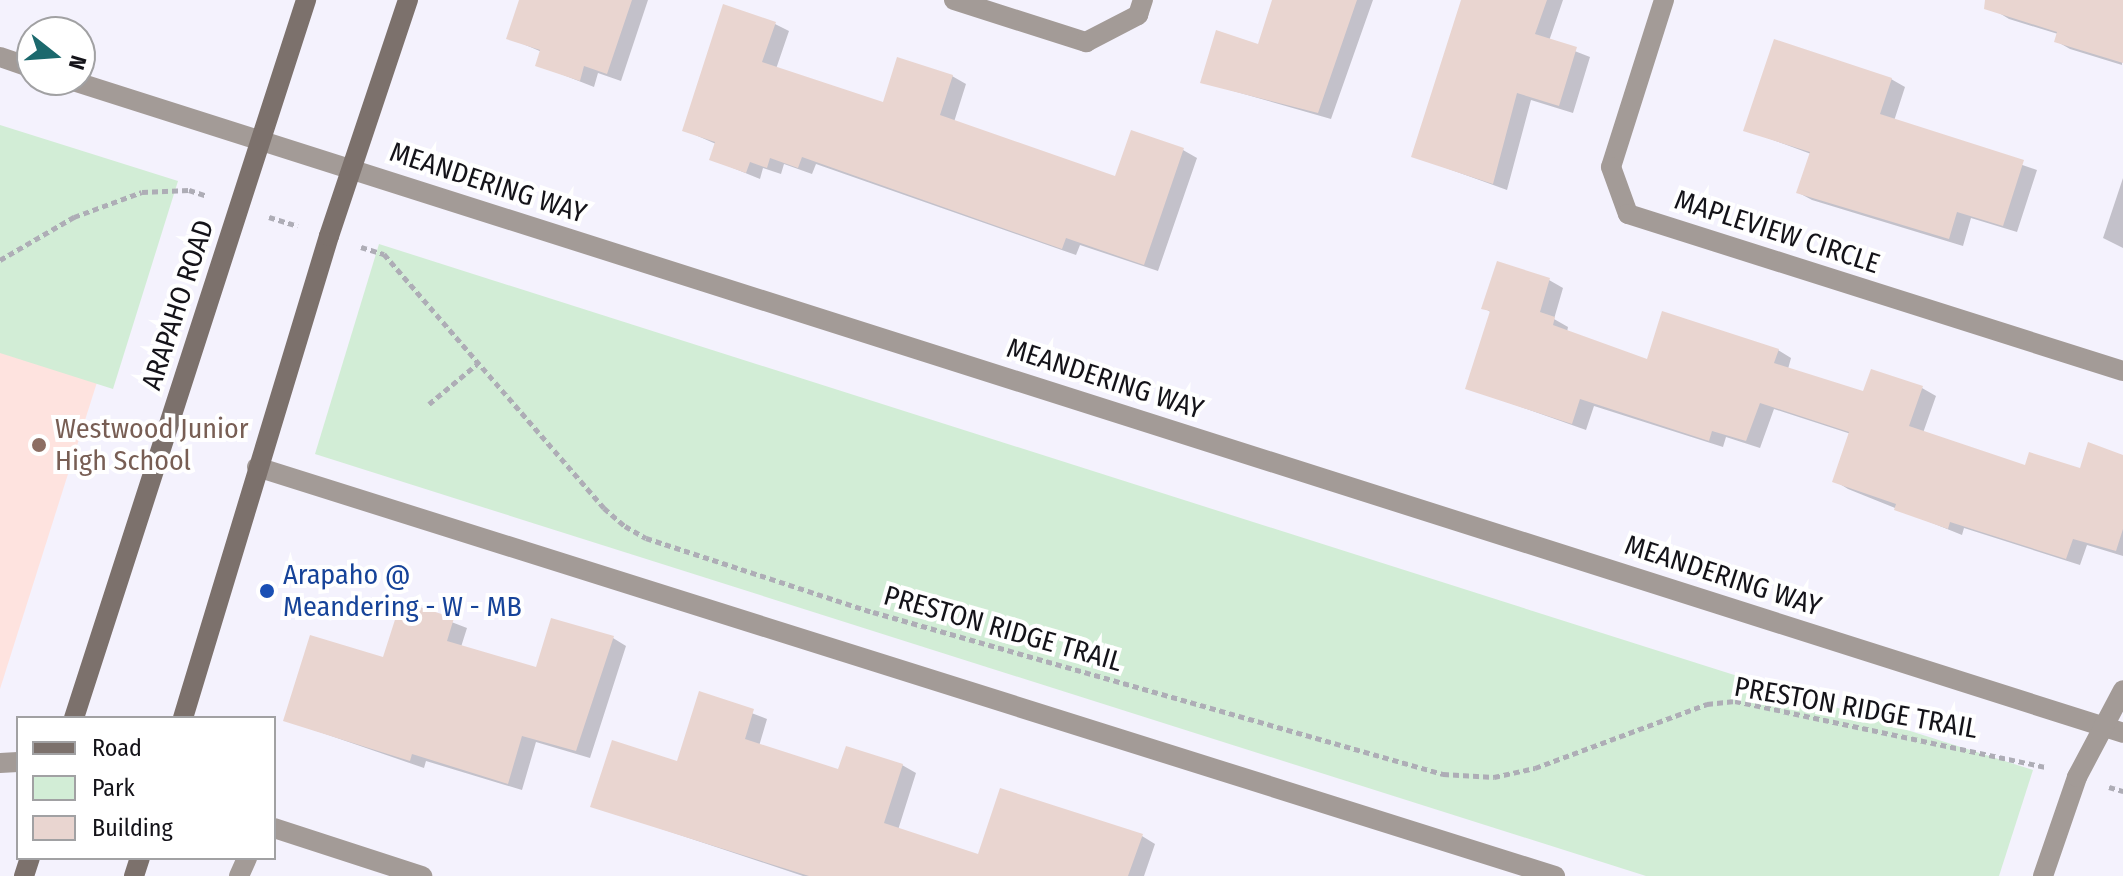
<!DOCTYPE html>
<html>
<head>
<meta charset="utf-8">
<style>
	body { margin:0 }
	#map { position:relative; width:2123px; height:876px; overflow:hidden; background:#f4f2fd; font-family:"Fira Sans Condensed",sans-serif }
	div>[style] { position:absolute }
	.education>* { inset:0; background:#fee3df }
	.green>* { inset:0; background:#d2edd6 }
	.shadow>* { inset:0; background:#0003 }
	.building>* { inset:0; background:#e9d5d0 }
	.path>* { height:5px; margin-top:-2.5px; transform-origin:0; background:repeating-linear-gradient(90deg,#aeadb6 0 6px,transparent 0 10px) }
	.service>* { height:20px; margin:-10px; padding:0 10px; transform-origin:10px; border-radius:10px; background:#a39b97 }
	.minor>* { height:20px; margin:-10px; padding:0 10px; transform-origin:10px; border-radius:10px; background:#a39b97 }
	.tertiary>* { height:20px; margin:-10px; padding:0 10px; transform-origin:10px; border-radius:10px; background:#a39b97 }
	.secondary>* { height:20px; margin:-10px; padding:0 10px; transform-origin:10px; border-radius:10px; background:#7c716c }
	.dots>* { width:22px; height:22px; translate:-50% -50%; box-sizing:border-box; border:4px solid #fff; border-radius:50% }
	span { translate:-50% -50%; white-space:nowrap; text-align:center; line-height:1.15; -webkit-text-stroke:8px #fff; paint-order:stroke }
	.street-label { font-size:28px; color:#141319 }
	.education-label { font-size:28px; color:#785e54 }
	.left { translate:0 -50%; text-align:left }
	.transit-label { font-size:28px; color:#164399 }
	.legend { position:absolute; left:16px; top:716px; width:260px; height:144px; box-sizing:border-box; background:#fff; border:2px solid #a1a1a3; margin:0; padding:10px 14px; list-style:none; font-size:24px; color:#141319 }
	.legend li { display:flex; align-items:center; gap:16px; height:40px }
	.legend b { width:40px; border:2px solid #a1a1a3 }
	.north { position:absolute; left:16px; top:16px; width:80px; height:80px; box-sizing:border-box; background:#fff; border:2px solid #a1a1a3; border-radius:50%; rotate:107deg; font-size:22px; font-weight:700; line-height:32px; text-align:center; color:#141319 }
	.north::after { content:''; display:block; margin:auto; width:28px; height:36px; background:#1c696d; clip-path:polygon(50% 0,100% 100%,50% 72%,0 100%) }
</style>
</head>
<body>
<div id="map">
	<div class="education">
		<i style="clip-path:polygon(0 151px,154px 202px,0 689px)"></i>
	</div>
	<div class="green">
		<i style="clip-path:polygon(0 125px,178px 181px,113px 389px,0 353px)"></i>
		<i style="clip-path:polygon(379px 244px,2033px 770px,1999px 876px,1646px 876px,315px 454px)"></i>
	</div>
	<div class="shadow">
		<i style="clip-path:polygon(521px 0,648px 0,621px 81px,598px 73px,594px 87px,538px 65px,542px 52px,509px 38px)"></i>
		<i style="clip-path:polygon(1274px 0,1373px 0,1331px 119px,1202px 82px,1260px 46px)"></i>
		<i style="clip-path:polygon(1464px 0,1563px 0,1549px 41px,1590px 57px,1573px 113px,1531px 100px,1507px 190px,1413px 156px)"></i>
		<i style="clip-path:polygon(1991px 0,2123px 0,2122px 65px,2070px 49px,2056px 41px,2058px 34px,2009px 19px,1996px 11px)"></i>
		<i style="clip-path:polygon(775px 24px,789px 31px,776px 69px,884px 104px,952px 76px,966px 84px,954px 122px,1117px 178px,1183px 150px,1197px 158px,1158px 271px,1080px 245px,1076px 255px,816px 164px,812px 174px,784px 164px,781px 174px,763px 168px,760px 179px,711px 159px,716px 144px,684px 130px)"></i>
		<i style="clip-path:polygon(1891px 79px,1905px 87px,1894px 121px,2037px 170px,2017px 232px,1971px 218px,1963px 246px,1812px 200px,1799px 193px,1811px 154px,1746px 130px)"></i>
		<i style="clip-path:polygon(2123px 178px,2123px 248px,2103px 238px)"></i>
		<i style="clip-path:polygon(1549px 280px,1563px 288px,1554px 319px,1568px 327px,1567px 332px,1648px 362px,1778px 350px,1791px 358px,1788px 369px,1865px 394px,1922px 388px,1936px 396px,1923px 433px,2026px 468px,2081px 470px,2123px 457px,2123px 556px,2087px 545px,2080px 565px,1964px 528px,1962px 535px,1848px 489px,1835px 481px,1851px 434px,1774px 409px,1760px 448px,1726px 437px,1723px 447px,1594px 406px,1586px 430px,1467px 388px,1492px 313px,1484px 308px)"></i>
		<i style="clip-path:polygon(402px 603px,467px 628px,461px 647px,538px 669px,613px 638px,626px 646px,590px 758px,536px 742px,522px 790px,426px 761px,424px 768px,285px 720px,384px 660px)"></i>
		<i style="clip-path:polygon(701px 694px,767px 719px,759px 746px,839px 771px,902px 765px,916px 773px,898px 830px,980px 857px,1142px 836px,1155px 844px,1144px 876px,803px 876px,593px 806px,679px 763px)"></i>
	</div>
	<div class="building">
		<i style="clip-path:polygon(519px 0,632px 0,607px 74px,584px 66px,580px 81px,535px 66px,540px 50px,506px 39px)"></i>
		<i style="clip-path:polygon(1272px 0,1357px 0,1318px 113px,1200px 83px,1216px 30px,1258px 44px)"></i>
		<i style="clip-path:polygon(1461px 0,1547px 0,1535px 34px,1577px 47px,1559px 106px,1517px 93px,1493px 184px,1411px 157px)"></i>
		<i style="clip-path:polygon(1985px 0,2123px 0,2123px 63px,2054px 42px,2057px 32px,1984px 9px)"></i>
		<i style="clip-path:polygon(723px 4px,776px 22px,762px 62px,883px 102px,897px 57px,953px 75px,940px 115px,1115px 176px,1131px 130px,1184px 148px,1144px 265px,1066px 238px,1062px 249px,802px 157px,798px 168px,770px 158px,767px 168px,750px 162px,746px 173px,709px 160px,715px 142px,682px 131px)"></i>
		<i style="clip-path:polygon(1774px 39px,1892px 78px,1880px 114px,2024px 160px,2003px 226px,1957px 212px,1949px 239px,1796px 193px,1810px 152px,1743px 131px)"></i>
		<i style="clip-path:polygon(1497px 261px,1550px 278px,1540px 312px,1555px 317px,1553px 325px,1647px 359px,1662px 311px,1779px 349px,1774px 363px,1863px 391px,1871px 369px,1923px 386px,1909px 426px,2025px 465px,2029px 452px,2080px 468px,2088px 442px,2123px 455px,2123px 529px,2116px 551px,2073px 539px,2066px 559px,1950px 522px,1948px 529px,1894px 510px,1896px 504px,1832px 482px,1849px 432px,1760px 403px,1746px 441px,1712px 431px,1709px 441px,1580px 399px,1572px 424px,1465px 389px,1490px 311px,1481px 309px)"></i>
		<i style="clip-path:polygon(401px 601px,454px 618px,447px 641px,536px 667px,551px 618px,614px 636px,576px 751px,522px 736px,508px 784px,412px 754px,410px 761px,283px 721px,310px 635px,383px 657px)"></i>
		<i style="clip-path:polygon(699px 691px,754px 709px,745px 739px,838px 769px,846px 746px,903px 764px,884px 823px,978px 854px,1000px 788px,1143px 834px,1128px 876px,809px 876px,590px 807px,612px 740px,677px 761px)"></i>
	</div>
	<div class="path">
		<i style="left:269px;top:217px;width:30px;rotate:17deg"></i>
		<i style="left:361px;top:247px;width:24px;rotate:17deg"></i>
		<i style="left:384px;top:254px;width:336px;rotate:49.1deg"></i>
		<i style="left:604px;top:508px;width:28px;rotate:41deg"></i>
		<i style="left:625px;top:526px;width:24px;rotate:30deg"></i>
		<i style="left:646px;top:538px;width:239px;rotate:18.1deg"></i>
		<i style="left:873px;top:612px;width:593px;rotate:15.87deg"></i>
		<i style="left:1443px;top:774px;width:51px;rotate:3.4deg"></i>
		<i style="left:1494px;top:777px;width:42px;rotate:-12.4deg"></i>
		<i style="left:1535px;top:768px;width:184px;rotate:-20.4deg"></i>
		<i style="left:1707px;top:704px;width:28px;rotate:-6deg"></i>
		<i style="left:1735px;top:701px;width:318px;rotate:12deg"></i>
		<i style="left:0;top:260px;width:86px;rotate:-30.2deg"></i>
		<i style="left:74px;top:217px;width:72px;rotate:-20.2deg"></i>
		<i style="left:142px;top:192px;width:47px;rotate:-2.4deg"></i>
		<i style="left:189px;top:190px;width:19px;rotate:18deg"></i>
		<i style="left:429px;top:404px;width:62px;rotate:-39.8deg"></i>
		<i style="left:2109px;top:787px;width:15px;rotate:16deg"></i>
	</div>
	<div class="service">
		<i style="left:257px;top:467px;width:1361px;rotate:17.49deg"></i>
		<i style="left:0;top:763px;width:18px;rotate:-3deg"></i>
		<i style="left:239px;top:876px;width:20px;rotate:-66deg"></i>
	</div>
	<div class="minor">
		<i style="left:954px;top:0;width:139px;rotate:17.7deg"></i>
		<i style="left:1086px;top:42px;width:59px;rotate:-27.4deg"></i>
		<i style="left:1138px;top:15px;width:16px;rotate:-72deg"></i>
		<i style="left:1664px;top:0;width:175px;rotate:107.6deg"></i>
		<i style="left:1611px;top:167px;width:50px;rotate:70.1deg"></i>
		<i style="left:1628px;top:214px;width:519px;rotate:17.6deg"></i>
		<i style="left:274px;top:828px;width:156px;rotate:18deg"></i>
	</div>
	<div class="tertiary">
		<i style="left:0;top:57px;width:34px;rotate:19deg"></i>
		<i style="left:70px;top:80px;width:2154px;rotate:17.64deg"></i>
		<i style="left:2043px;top:876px;width:105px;rotate:-71deg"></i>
		<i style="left:2077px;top:777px;width:98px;rotate:-62.1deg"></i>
	</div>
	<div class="secondary">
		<i style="left:74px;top:718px;width:755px;rotate:-72.09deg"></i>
		<i style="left:183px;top:718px;width:504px;rotate:-73.15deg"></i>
		<i style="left:329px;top:236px;width:249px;rotate:-71.5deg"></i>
		<i style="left:24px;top:876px;width:19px;rotate:-72deg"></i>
		<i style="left:134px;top:876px;width:19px;rotate:-72deg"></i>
	</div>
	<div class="dots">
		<i style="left:39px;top:445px;background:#8d6e63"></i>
		<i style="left:267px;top:591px;background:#1a4fb4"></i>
	</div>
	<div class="street-label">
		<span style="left:488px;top:183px;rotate:18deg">MEANDERING WAY</span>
		<span style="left:1777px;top:232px;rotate:18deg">MAPLEVIEW CIRCLE</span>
		<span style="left:178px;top:305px;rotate:-72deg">ARAPAHO ROAD</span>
		<span style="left:1105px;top:379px;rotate:18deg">MEANDERING WAY</span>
		<span style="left:1723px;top:576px;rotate:18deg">MEANDERING WAY</span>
		<span style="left:1003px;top:629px;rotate:16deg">PRESTON RIDGE TRAIL</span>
		<span style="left:1856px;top:708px;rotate:10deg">PRESTON RIDGE TRAIL</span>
	</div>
	<div class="education-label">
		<span class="left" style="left:55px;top:445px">Westwood Junior<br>High School</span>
	</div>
	<div class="transit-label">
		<span class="left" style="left:283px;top:591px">Arapaho @<br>Meandering - W - MB</span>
	</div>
	<ul class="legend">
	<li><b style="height:10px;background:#7c716c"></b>Road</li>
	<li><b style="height:22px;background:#d2edd6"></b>Park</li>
	<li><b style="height:22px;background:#e9d5d0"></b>Building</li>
	</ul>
	<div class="north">N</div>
</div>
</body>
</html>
